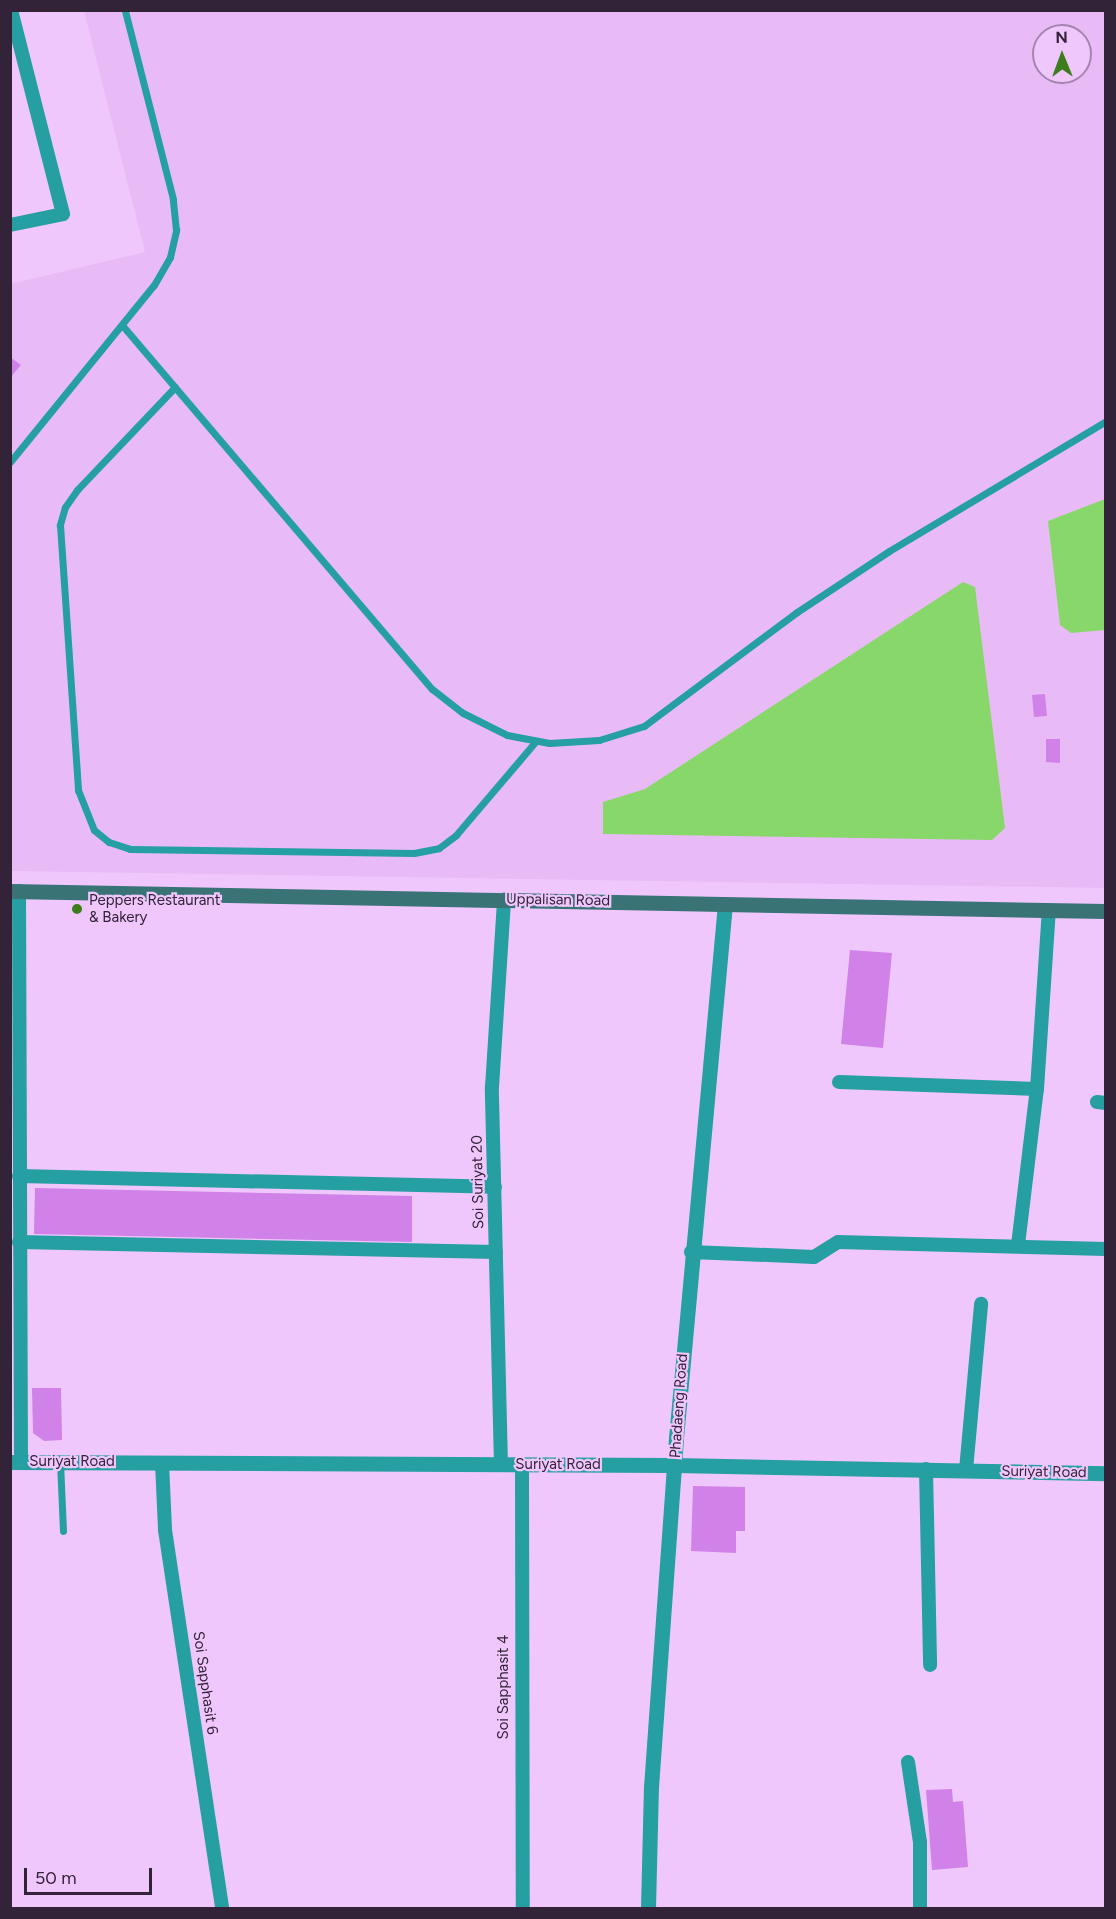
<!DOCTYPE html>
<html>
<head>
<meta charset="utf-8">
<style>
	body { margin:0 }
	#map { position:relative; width:1116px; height:1919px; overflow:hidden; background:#f0c7fd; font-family:Figtree,sans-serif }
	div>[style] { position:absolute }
	.built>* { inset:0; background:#e8bbf7 }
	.water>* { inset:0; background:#88d76a }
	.building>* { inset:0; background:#d082e8 }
	.service>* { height:7px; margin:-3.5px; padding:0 3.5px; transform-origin:3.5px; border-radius:3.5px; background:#259fa2 }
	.minor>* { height:14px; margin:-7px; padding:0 7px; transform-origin:7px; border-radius:7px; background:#259fa2 }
	.tertiary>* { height:15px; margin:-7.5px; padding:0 7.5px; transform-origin:7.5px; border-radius:7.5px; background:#259fa2 }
	.secondary>* { height:15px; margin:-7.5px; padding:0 7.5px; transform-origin:7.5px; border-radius:7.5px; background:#397375 }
	.dots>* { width:16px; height:16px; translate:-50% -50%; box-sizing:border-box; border:3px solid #f0c7fd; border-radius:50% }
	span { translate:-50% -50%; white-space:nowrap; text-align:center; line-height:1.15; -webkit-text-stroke:4.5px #f0c7fd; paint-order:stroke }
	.poi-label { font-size:15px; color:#332338 }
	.left { translate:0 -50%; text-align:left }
	.street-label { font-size:15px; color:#332338 }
	.frame { position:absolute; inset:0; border:12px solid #332338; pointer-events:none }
	.north { position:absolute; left:1032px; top:24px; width:60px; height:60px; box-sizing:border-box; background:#f0c7fd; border:2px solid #a485ae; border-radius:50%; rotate:359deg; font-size:16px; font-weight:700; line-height:24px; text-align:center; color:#332338 }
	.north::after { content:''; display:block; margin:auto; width:21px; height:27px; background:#3c7d1d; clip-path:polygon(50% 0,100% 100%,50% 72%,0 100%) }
	.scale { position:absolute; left:24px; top:1868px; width:128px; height:27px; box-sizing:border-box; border:3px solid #332338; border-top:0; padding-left:8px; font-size:18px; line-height:21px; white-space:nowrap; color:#332338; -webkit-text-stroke:4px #f0c7fd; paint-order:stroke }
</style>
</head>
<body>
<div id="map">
	<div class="built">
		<i style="clip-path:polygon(evenodd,84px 11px,1105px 11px,1105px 888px,11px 871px,10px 284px,145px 252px,84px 11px,1044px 36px,1080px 36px,1080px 72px,1044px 72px,1044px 36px)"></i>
	</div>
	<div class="water">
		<i style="clip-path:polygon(1105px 499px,1105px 630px,1071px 633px,1060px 625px,1048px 521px)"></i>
		<i style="clip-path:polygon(963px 582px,975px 587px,1005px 828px,992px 840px,603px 834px,603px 802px,645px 789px)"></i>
	</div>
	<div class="building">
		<i style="clip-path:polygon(10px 357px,21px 365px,10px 378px)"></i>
		<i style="clip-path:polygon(1045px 694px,1047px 716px,1034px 717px,1032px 695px)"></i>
		<i style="clip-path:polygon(1046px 739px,1060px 739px,1060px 763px,1046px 762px)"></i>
		<i style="clip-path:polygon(850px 950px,892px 953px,883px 1048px,841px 1044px)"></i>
		<i style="clip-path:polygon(35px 1188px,412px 1196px,412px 1242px,34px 1234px)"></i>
		<i style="clip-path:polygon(32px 1388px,61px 1388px,62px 1440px,44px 1441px,33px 1433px)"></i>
		<i style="clip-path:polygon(693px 1486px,745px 1487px,745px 1531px,736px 1531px,736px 1553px,691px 1551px)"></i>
		<i style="clip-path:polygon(952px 1789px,953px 1802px,963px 1801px,968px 1867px,932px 1870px,926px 1790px)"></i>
	</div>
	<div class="service">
		<i style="left:122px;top:325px;width:478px;rotate:49.6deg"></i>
		<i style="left:432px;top:689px;width:39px;rotate:38deg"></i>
		<i style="left:463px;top:713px;width:49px;rotate:26.6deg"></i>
		<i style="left:507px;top:735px;width:43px;rotate:10.8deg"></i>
		<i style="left:549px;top:743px;width:50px;rotate:-3.4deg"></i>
		<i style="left:599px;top:740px;width:47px;rotate:-17.3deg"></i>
		<i style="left:644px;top:726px;width:191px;rotate:-36.7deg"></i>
		<i style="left:797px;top:612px;width:110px;rotate:-33.5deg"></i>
		<i style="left:889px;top:551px;width:253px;rotate:-30.9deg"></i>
		<i style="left:175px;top:387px;width:142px;rotate:133.6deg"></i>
		<i style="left:77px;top:490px;width:21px;rotate:125deg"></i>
		<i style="left:65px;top:507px;width:19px;rotate:106deg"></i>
		<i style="left:60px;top:525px;width:266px;rotate:86.1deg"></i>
		<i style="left:78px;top:790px;width:43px;rotate:68.2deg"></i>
		<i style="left:94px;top:830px;width:19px;rotate:39deg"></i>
		<i style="left:109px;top:842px;width:22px;rotate:18deg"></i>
		<i style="left:130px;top:849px;width:284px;rotate:0.8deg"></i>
		<i style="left:414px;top:853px;width:25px;rotate:-11deg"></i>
		<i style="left:439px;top:848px;width:21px;rotate:-37deg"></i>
		<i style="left:456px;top:835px;width:123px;rotate:-49.6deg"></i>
		<i style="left:10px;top:462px;width:228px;rotate:-50.9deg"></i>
		<i style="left:154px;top:285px;width:32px;rotate:-60deg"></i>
		<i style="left:170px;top:257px;width:28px;rotate:-77deg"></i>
		<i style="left:176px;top:230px;width:31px;rotate:-96deg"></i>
		<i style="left:173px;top:199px;width:195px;rotate:-104.3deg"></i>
		<i style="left:60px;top:1462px;width:69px;rotate:87.5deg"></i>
	</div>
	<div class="minor">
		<i style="left:10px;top:225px;width:54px;rotate:-11.7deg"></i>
		<i style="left:63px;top:214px;width:211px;rotate:-104.3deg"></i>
		<i style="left:19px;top:891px;width:571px;rotate:89.8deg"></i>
		<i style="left:839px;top:1082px;width:198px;rotate:2deg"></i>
		<i style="left:1097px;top:1102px;width:9px;rotate:6deg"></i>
		<i style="left:19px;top:1176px;width:476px;rotate:1.3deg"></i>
		<i style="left:19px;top:1242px;width:477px;rotate:1.2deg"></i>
		<i style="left:1018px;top:1245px;width:157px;rotate:-83.1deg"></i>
		<i style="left:1037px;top:1089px;width:179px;rotate:-86.2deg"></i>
		<i style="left:691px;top:1252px;width:123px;rotate:2.3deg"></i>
		<i style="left:814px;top:1257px;width:28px;rotate:-32deg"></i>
		<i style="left:838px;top:1242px;width:268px;rotate:1.5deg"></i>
		<i style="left:162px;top:1463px;width:67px;rotate:87.4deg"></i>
		<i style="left:165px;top:1530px;width:382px;rotate:81.4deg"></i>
		<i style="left:501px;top:1465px;width:378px;rotate:-91.4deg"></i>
		<i style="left:492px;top:1087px;width:188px;rotate:-86.3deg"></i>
		<i style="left:522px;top:1465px;width:443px;rotate:89.9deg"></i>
		<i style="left:926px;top:1469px;width:196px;rotate:88.8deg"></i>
		<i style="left:966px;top:1470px;width:167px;rotate:-84.8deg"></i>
		<i style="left:908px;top:1762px;width:81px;rotate:81.5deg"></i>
		<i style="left:920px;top:1842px;width:66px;rotate:90deg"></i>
	</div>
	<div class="tertiary">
		<i style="left:10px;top:1462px;width:664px;rotate:0.26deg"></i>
		<i style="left:674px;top:1465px;width:432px;rotate:1.1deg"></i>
		<i style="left:648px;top:1908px;width:121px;rotate:-88.6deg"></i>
		<i style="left:651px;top:1787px;width:350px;rotate:-85.9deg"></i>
		<i style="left:676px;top:1438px;width:536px;rotate:-84.76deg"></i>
	</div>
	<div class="secondary">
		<i style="left:10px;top:891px;width:1096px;rotate:1.05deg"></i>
	</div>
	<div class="dots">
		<i style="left:77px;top:909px;background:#3c7d1d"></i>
	</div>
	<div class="poi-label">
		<span class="left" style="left:89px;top:909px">Peppers Restaurant<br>&amp; Bakery</span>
	</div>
	<div class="street-label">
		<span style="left:558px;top:900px;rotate:1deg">Uppalisan Road</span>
		<span style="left:478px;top:1182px;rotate:-91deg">Soi Suriyat 20</span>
		<span style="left:679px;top:1406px;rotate:-86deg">Phadaeng Road</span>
		<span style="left:72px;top:1462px">Suriyat Road</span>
		<span style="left:558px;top:1465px">Suriyat Road</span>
		<span style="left:1044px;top:1472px;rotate:1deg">Suriyat Road</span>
		<span style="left:205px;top:1683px;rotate:82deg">Soi Sapphasit 6</span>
		<span style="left:504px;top:1687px;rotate:-90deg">Soi Sapphasit 4</span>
	</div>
	<div class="frame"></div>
	<div class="north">N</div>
	<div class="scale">50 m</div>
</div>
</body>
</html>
